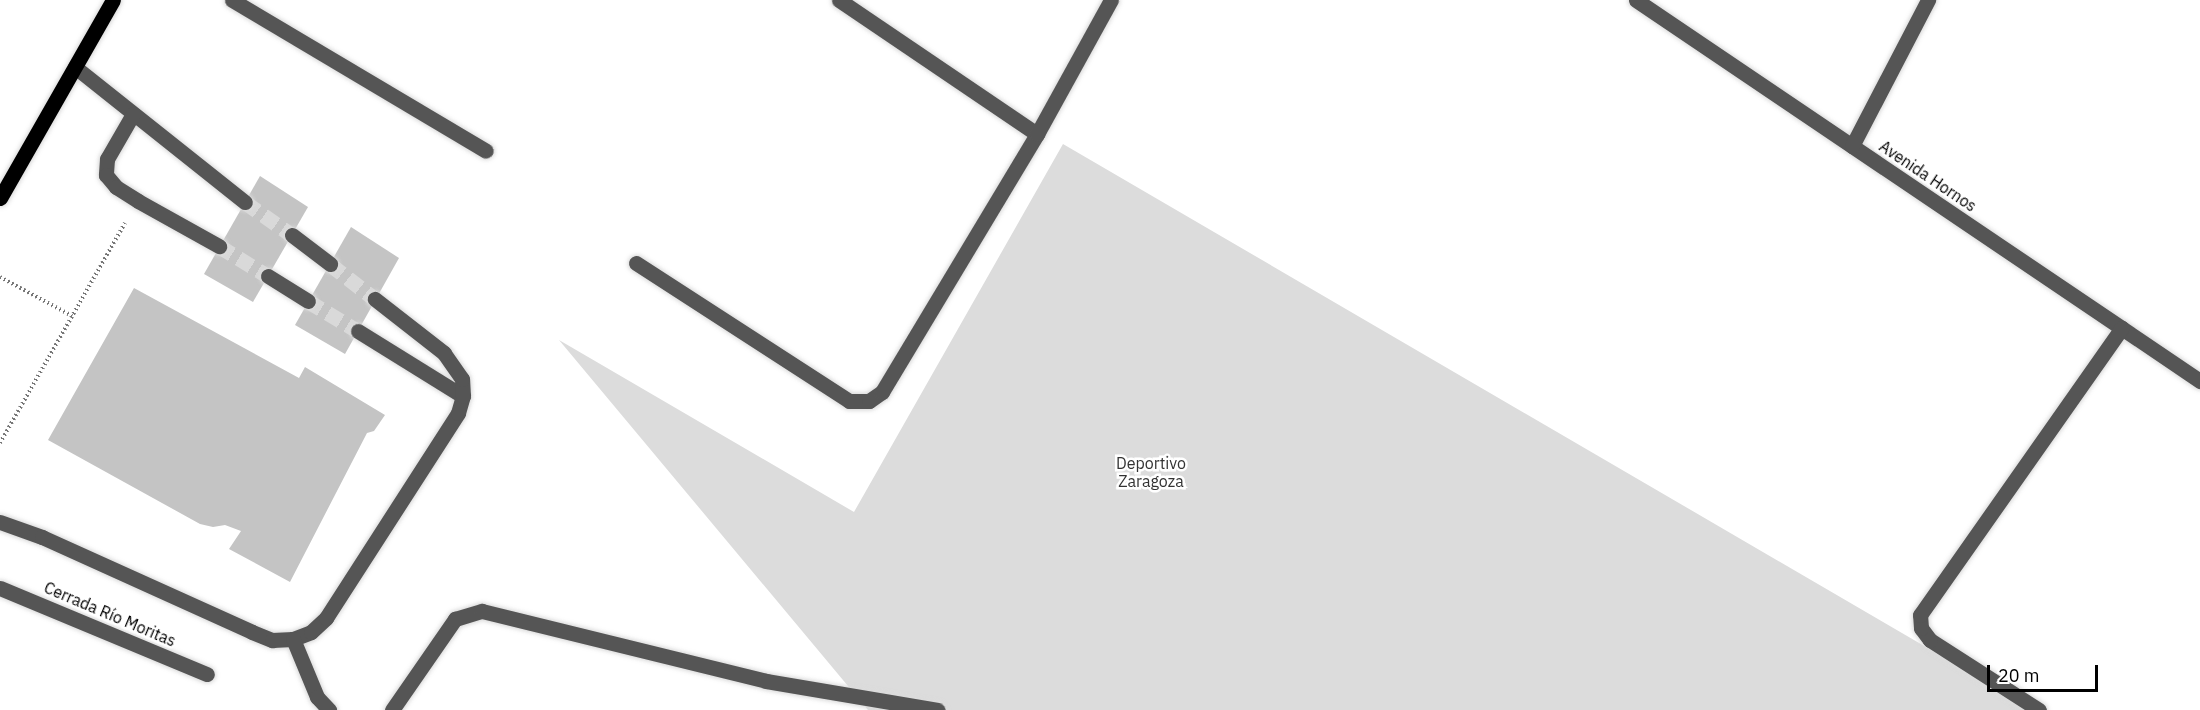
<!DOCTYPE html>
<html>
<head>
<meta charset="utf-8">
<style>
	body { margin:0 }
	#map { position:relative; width:2200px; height:710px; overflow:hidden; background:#fff; font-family:"IBM Plex Sans",sans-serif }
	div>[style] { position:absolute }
	.green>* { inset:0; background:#dcdcdc }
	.building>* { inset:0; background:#c4c4c4 }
	.minor-tunnel>* { height:15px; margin-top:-7.5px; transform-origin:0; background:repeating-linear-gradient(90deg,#d9d9d9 0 15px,transparent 0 23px) }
	.path>* { height:4px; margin-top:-2px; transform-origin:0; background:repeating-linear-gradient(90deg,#777 0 1.5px,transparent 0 4.5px) }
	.roads { filter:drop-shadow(0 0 2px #dbdbdb) drop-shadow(0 0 2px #dbdbdb) }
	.minor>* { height:15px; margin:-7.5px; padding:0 7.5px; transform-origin:7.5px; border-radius:7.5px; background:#555 }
	.major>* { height:15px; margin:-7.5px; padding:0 7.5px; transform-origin:7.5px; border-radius:7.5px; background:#000 }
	span { translate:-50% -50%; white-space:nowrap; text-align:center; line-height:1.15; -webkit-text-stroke:5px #fff; paint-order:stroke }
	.street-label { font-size:16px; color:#000 }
	.park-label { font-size:16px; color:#333 }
	.scale { position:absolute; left:1987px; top:665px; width:111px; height:27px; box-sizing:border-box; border:3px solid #000; border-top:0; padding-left:8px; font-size:18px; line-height:21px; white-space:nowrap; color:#000; -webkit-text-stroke:4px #fff; paint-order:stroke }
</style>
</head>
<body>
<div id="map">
	<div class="green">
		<i style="clip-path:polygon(1063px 144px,2034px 710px,868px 710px,559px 340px,854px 512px)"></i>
	</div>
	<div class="building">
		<i style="clip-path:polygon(260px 176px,308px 207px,253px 302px,204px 274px)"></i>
		<i style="clip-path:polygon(351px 227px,399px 258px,345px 354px,295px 325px)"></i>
		<i style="clip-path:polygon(134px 288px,299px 378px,305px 367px,385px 415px,374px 431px,367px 433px,290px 582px,229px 549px,241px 531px,225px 525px,213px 527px,200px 524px,48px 440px)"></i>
	</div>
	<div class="minor-tunnel">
		<i style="left:245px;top:202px;width:57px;rotate:35.1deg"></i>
		<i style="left:219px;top:246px;width:57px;rotate:31.5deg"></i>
		<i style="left:330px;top:264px;width:57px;rotate:37.9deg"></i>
		<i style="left:308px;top:301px;width:58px;rotate:31deg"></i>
	</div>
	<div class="path">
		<i style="left:0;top:277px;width:82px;rotate:28.4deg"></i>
		<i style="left:0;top:443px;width:253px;rotate:-60.4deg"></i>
	</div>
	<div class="roads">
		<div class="minor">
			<i style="left:232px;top:0;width:295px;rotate:30.7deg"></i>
			<i style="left:839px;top:0;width:239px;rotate:34.1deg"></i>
			<i style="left:1636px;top:0;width:681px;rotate:34.04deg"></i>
			<i style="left:75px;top:67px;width:217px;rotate:38.5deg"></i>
			<i style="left:133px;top:114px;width:52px;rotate:120deg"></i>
			<i style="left:107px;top:159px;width:16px;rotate:94deg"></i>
			<i style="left:106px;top:175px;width:16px;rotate:50deg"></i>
			<i style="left:116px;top:187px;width:26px;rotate:32deg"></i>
			<i style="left:138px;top:201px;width:93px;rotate:29.1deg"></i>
			<i style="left:1852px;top:146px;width:165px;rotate:-62.5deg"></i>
			<i style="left:292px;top:235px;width:48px;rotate:37.3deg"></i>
			<i style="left:636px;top:263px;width:254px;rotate:32.9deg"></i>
			<i style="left:849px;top:401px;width:20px"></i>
			<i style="left:869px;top:401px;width:16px;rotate:-35deg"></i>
			<i style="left:882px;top:392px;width:301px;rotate:-59deg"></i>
			<i style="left:1037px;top:134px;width:153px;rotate:-61.1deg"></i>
			<i style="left:268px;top:276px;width:47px;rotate:32deg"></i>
			<i style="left:358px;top:331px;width:123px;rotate:31.8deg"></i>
			<i style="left:0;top:522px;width:45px;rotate:19.7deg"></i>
			<i style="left:42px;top:537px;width:230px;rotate:24.3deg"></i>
			<i style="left:252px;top:632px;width:22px;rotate:22deg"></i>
			<i style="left:272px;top:640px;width:21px;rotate:-3deg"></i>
			<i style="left:293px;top:639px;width:19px;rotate:-21deg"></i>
			<i style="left:311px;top:632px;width:21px;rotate:-43deg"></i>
			<i style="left:326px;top:618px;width:244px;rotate:-57.2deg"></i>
			<i style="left:458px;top:413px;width:18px;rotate:-74deg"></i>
			<i style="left:463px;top:396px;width:17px;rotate:-93deg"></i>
			<i style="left:462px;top:379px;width:32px;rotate:-125deg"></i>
			<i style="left:444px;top:353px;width:88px;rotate:-142deg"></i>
			<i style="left:0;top:588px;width:224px;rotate:22.6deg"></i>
			<i style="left:293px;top:639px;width:63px;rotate:67.5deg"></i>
			<i style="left:317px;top:697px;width:18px;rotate:47deg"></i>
			<i style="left:392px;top:710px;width:111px;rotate:-55.3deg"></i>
			<i style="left:455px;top:619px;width:28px;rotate:-17deg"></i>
			<i style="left:482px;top:611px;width:292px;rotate:13.8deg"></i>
			<i style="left:766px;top:681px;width:174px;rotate:9.6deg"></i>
			<i style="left:2039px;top:710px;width:130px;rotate:-147.3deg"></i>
			<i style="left:1930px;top:640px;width:15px;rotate:-127deg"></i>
			<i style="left:1921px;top:628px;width:13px;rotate:-94deg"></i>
			<i style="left:1920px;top:615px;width:351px;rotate:-54.9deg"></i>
		</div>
		<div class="major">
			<i style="left:0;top:198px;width:228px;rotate:-60.3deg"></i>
		</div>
	</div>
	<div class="street-label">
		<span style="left:1928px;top:176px;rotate:34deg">Avenida Hornos</span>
		<span style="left:110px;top:614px;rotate:23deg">Cerrada Río Moritas</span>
	</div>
	<div class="park-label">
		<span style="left:1151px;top:472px">Deportivo<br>Zaragoza</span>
	</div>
	<div class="scale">20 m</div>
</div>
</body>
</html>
